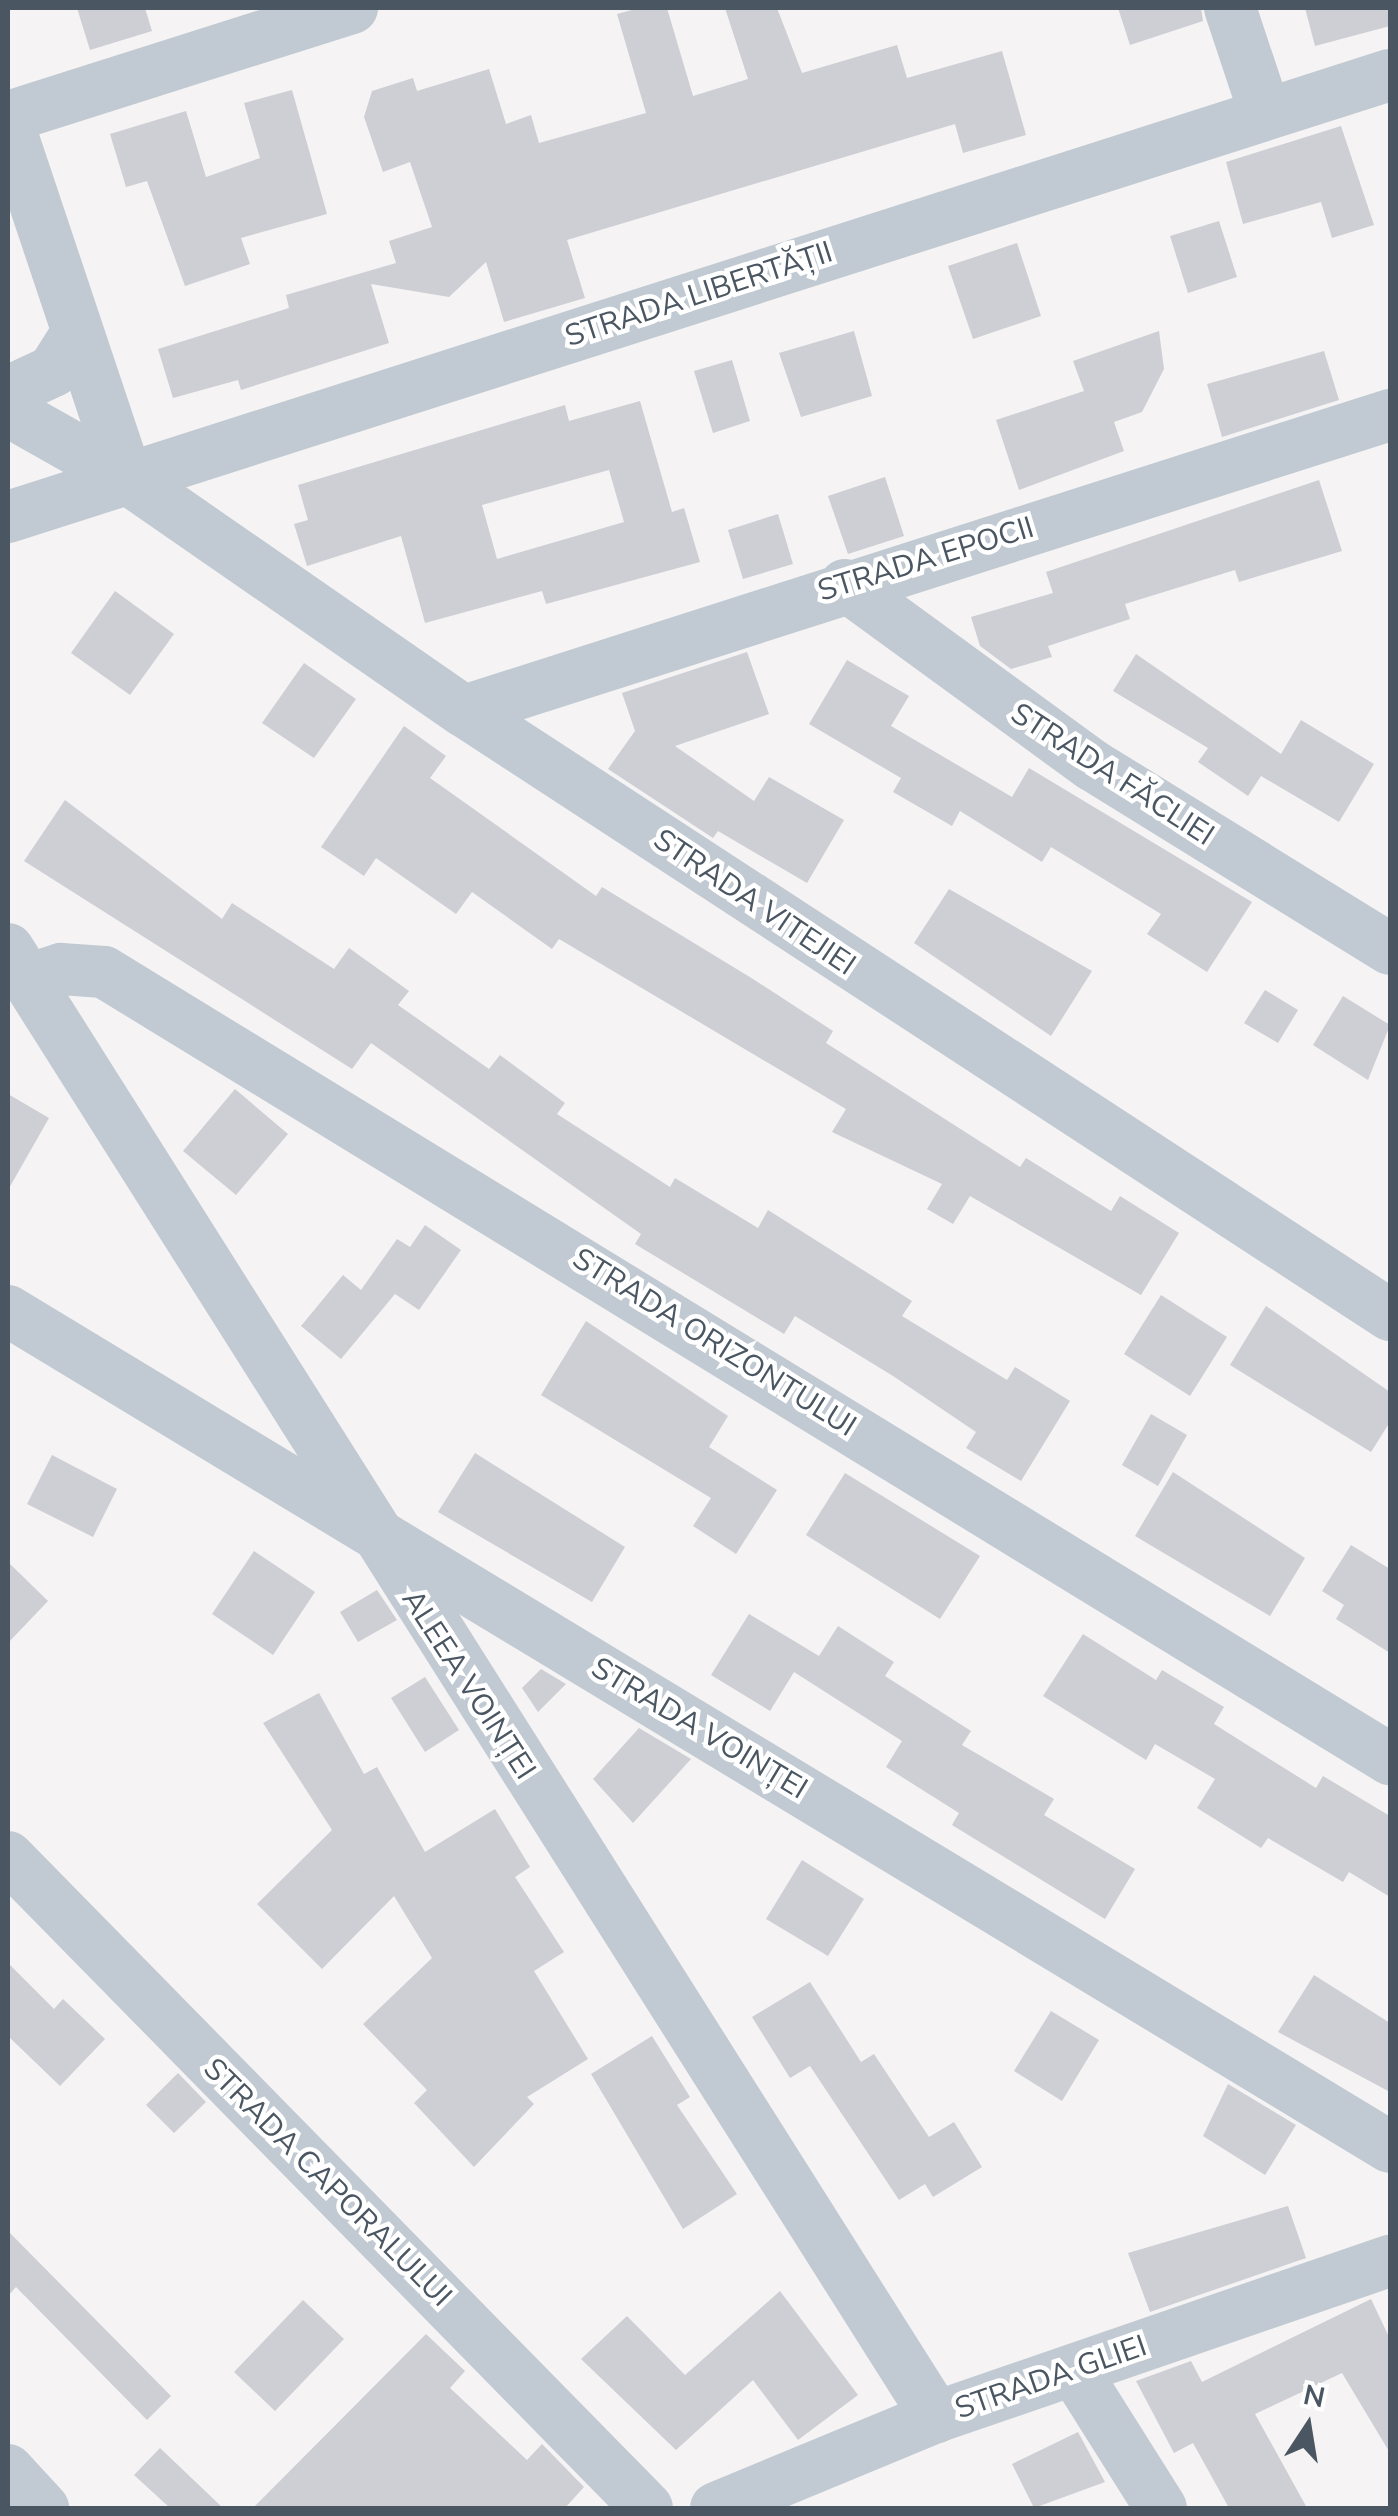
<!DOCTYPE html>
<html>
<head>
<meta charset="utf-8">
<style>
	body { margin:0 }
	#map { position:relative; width:1398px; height:2516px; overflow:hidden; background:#f5f3f3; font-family:"Nunito Sans",sans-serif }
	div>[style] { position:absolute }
	.building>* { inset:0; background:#cdcfd5 }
	.minor>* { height:52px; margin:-26px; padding:0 26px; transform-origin:26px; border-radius:26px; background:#c1cad2 }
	span { translate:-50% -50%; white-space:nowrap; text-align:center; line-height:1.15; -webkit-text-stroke:9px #fff; paint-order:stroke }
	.street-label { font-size:30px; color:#4a5661 }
	.frame { position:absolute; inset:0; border:10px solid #4a5661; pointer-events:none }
	.north { position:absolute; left:1258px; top:2376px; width:100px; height:100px; -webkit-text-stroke:8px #fff; paint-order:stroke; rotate:12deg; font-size:28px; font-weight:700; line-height:40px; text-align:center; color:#4a5661 }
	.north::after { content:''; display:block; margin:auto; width:35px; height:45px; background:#4a5661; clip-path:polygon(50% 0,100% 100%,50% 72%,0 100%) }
</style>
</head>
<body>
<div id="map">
	<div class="building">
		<i style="clip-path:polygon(77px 8px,145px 8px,152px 31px,90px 50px)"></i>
		<i style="clip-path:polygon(639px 8px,667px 8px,693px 96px,748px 79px,725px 8px,777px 8px,802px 73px,897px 45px,907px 78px,1002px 51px,1026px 135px,963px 153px,955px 124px,567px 240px,585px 298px,504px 322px,486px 262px,449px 297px,371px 284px,389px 343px,241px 390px,238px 380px,173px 398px,158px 349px,289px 308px,286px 295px,396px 263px,389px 241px,432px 227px,410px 162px,383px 172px,364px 117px,372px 91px,413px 78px,417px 91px,489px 69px,506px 124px,531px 115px,539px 143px,646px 113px,617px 14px)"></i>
		<i style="clip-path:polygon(1118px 8px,1201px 8px,1203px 21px,1130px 45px)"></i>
		<i style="clip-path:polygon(1305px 8px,1390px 8px,1390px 26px,1315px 46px)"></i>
		<i style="clip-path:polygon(292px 90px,327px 214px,241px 238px,250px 264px,185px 286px,147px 181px,126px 187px,110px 134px,186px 111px,206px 177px,260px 158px,244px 103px)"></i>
		<i style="clip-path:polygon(1341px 126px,1374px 225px,1332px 238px,1321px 202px,1243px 224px,1226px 162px)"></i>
		<i style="clip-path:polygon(1219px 221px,1237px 277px,1188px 293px,1170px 236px)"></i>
		<i style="clip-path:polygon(1017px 243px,1041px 316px,973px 339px,948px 266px)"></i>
		<i style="clip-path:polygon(854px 331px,872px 396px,801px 417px,779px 353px)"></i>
		<i style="clip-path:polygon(1159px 331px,1164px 369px,1142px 412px,1114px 422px,1124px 451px,1019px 490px,996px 420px,1084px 391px,1073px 361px)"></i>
		<i style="clip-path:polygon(1324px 351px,1339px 400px,1222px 437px,1207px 384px)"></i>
		<i style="clip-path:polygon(732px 360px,750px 421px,713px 433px,694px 371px)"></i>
		<i style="clip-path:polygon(evenodd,640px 401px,672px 512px,684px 508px,700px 562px,546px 604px,542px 591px,425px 623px,401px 536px,307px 566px,294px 524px,308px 520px,298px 485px,565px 405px,569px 421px,640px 401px,609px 470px,624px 522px,497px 559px,482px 505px,609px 470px)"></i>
		<i style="clip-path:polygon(885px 477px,904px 536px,848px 554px,828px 496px)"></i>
		<i style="clip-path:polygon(1319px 480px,1342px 551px,1239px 582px,1235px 570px,1125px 604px,1130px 619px,1048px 646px,1052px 657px,1011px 669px,980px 646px,971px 617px,1053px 593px,1046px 572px)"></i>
		<i style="clip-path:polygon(778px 514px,793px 564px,743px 579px,728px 530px)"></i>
		<i style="clip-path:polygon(115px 591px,174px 634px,130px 695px,71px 653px)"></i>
		<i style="clip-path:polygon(747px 652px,769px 714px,675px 746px,754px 801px,769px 777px,844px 820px,807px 883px,718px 831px,713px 838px,608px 769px,635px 731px,622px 693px)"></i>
		<i style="clip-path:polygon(1136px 654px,1281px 754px,1301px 720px,1374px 764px,1339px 822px,1261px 776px,1248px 796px,1198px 762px,1208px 748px,1113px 691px)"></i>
		<i style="clip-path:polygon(847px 660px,909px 696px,891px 726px,1012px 797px,1029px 768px,1252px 902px,1207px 972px,1147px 934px,1161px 914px,1051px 847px,1042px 862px,960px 811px,952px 826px,893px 792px,901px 778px,809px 724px)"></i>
		<i style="clip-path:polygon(304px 663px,356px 699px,314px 758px,262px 723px)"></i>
		<i style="clip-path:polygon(404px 726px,446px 756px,430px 778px,596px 896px,602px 887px,753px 979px,833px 1031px,826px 1043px,1020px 1167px,1026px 1158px,1111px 1211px,1120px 1196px,1179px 1233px,1141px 1295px,970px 1196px,953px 1224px,927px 1209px,942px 1184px,832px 1132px,846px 1109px,559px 939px,552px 949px,472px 892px,456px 914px,376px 858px,364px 876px,321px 847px)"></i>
		<i style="clip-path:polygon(65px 800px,222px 919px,232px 903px,334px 969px,349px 948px,409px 991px,398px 1005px,489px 1069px,500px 1055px,565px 1103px,557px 1114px,670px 1187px,675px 1178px,758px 1228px,768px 1210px,912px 1301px,902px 1316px,1007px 1380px,1015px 1367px,1070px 1401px,1021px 1481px,966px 1448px,976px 1432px,893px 1376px,795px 1316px,784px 1334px,635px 1244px,641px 1234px,371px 1043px,352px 1069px,24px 861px)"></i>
		<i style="clip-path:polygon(949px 889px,1092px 971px,1051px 1036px,914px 943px)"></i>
		<i style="clip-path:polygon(1265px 990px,1298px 1010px,1278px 1043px,1244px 1023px)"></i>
		<i style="clip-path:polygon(1343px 996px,1390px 1025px,1368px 1080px,1313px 1045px)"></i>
		<i style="clip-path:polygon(235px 1089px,288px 1134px,236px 1195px,183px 1151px)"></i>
		<i style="clip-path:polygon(8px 1094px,49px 1118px,8px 1190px)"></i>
		<i style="clip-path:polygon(425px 1225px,461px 1250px,419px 1310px,395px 1294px,341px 1359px,301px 1326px,343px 1275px,361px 1290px,397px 1239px,410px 1247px)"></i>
		<i style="clip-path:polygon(1161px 1295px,1227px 1337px,1190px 1396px,1124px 1354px)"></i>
		<i style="clip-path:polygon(1266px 1306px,1390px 1392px,1390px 1422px,1371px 1452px,1230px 1365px)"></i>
		<i style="clip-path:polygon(586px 1321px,728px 1416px,709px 1447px,777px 1490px,736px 1554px,693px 1526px,711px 1498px,541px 1395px)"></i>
		<i style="clip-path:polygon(1151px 1414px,1187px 1435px,1158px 1486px,1122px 1465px)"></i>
		<i style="clip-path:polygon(475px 1453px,625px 1547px,592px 1602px,438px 1512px)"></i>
		<i style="clip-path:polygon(52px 1455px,117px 1489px,93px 1537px,27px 1504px)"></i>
		<i style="clip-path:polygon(1173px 1472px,1305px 1558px,1270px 1616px,1135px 1536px)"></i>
		<i style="clip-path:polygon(845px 1473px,980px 1556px,940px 1619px,806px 1535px)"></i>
		<i style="clip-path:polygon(1351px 1545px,1390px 1569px,1390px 1653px,1336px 1619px,1344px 1605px,1322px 1591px)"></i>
		<i style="clip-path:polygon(254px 1551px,315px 1592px,273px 1655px,212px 1614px)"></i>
		<i style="clip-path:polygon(8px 1562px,48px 1601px,8px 1643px)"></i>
		<i style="clip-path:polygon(377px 1590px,397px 1620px,358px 1642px,340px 1612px)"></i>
		<i style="clip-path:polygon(749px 1614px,819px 1656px,838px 1626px,894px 1662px,885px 1676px,971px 1731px,962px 1745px,1054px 1799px,1044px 1815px,1135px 1869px,1105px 1919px,952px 1825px,959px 1813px,886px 1767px,902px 1741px,794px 1672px,770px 1711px,711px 1675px)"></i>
		<i style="clip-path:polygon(1083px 1634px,1156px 1680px,1162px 1670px,1224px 1707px,1214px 1724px,1316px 1788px,1323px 1776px,1390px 1816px,1390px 1897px,1349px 1872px,1343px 1882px,1268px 1838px,1261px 1848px,1197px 1808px,1215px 1779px,1155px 1744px,1146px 1760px,1043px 1696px)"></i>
		<i style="clip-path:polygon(541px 1669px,566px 1684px,538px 1712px,522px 1688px)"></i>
		<i style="clip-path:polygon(425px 1677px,459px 1730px,425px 1752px,391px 1698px)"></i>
		<i style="clip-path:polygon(319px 1693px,364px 1774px,377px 1767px,425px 1852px,495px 1809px,530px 1867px,515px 1877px,564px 1952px,534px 1971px,588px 2059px,527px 2097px,534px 2104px,474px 2167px,414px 2103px,427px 2090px,363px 2024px,432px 1958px,394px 1896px,322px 1969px,257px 1904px,332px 1830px,263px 1723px)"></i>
		<i style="clip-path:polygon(639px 1728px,691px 1759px,633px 1823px,593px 1779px)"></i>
		<i style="clip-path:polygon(802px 1860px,864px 1899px,828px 1956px,766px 1919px)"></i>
		<i style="clip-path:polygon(8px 1963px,54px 2009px,63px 1999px,105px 2039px,60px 2086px,8px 2036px)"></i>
		<i style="clip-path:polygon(1314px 1975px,1390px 2023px,1390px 2092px,1278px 2032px)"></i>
		<i style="clip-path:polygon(810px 1982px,861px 2062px,874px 2054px,929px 2137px,954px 2122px,982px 2167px,933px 2197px,925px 2184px,899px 2200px,810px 2066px,790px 2078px,752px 2017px)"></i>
		<i style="clip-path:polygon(1051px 2011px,1099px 2040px,1062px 2101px,1014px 2071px)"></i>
		<i style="clip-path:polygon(652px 2036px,690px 2097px,677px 2105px,737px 2194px,683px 2229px,591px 2074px)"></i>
		<i style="clip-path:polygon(178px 2073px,206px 2102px,174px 2133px,146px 2105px)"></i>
		<i style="clip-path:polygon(1228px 2084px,1296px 2125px,1265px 2175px,1203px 2136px)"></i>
		<i style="clip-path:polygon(1288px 2206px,1306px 2258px,1150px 2312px,1128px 2253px)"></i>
		<i style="clip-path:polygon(8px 2231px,171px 2396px,147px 2420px,16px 2287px,8px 2296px)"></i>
		<i style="clip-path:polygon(780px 2291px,858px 2395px,798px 2440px,753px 2380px,676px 2450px,581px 2359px,627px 2316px,685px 2375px)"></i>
		<i style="clip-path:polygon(1371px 2299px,1390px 2339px,1390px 2453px,1342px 2373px,1255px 2414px,1307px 2508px,1229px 2508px,1193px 2443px,1174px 2453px,1136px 2381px,1191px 2361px,1202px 2382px)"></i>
		<i style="clip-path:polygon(303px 2300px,344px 2339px,275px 2411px,234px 2372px)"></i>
		<i style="clip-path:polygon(426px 2334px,465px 2371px,450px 2388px,527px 2460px,542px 2444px,584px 2487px,565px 2508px,253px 2508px)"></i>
		<i style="clip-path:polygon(1078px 2432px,1105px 2482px,1034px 2508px,1012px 2464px)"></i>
		<i style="clip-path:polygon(160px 2448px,223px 2508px,170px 2508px,134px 2475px)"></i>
	</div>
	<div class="minor">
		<i style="left:1230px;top:8px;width:111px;rotate:71.6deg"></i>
		<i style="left:8px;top:117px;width:361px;rotate:-17.6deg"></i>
		<i style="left:8px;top:123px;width:374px;rotate:71.5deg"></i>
		<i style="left:8px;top:392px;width:50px;rotate:-25deg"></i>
		<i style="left:53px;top:371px;width:45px;rotate:-57.7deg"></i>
		<i style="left:8px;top:411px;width:137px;rotate:29.4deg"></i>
		<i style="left:127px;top:478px;width:410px;rotate:34.7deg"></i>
		<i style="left:464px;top:711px;width:1106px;rotate:33.12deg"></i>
		<i style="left:8px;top:517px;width:1451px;rotate:-17.74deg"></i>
		<i style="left:845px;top:585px;width:306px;rotate:36.1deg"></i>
		<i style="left:1092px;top:765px;width:350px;rotate:31.7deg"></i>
		<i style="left:464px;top:711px;width:972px;rotate:-17.73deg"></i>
		<i style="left:8px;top:949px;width:1737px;rotate:57.7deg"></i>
		<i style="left:27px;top:980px;width:36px;rotate:-18deg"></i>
		<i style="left:61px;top:969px;width:43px;rotate:4deg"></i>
		<i style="left:104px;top:972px;width:1508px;rotate:31.47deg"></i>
		<i style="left:8px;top:1311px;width:1615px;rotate:31.17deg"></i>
		<i style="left:8px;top:1857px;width:912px;rotate:45.53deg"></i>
		<i style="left:1074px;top:2370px;width:163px;rotate:57.8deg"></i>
		<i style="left:8px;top:2470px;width:52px;rotate:47.4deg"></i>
		<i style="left:716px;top:2508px;width:238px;rotate:-22.5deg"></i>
		<i style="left:936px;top:2417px;width:480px;rotate:-19deg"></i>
	</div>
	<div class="street-label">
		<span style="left:699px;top:295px;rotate:-18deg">STRADA LIBERTĂȚII</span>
		<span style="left:926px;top:560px;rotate:-17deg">STRADA EPOCII</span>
		<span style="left:1112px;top:775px;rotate:33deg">STRADA FĂCLIEI</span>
		<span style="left:754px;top:903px;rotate:34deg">STRADA VITEJIEI</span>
		<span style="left:714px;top:1343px;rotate:32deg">STRADA ORIZONTULUI</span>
		<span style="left:468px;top:1685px;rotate:57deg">ALEEA VOINȚEI</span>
		<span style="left:699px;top:1729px;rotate:31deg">STRADA VOINȚEI</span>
		<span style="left:327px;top:2183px;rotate:45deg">STRADA CAPORALULUI</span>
		<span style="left:1051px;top:2378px;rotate:-19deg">STRADA GLIEI</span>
	</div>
	<div class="frame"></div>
	<div class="north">N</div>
</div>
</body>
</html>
